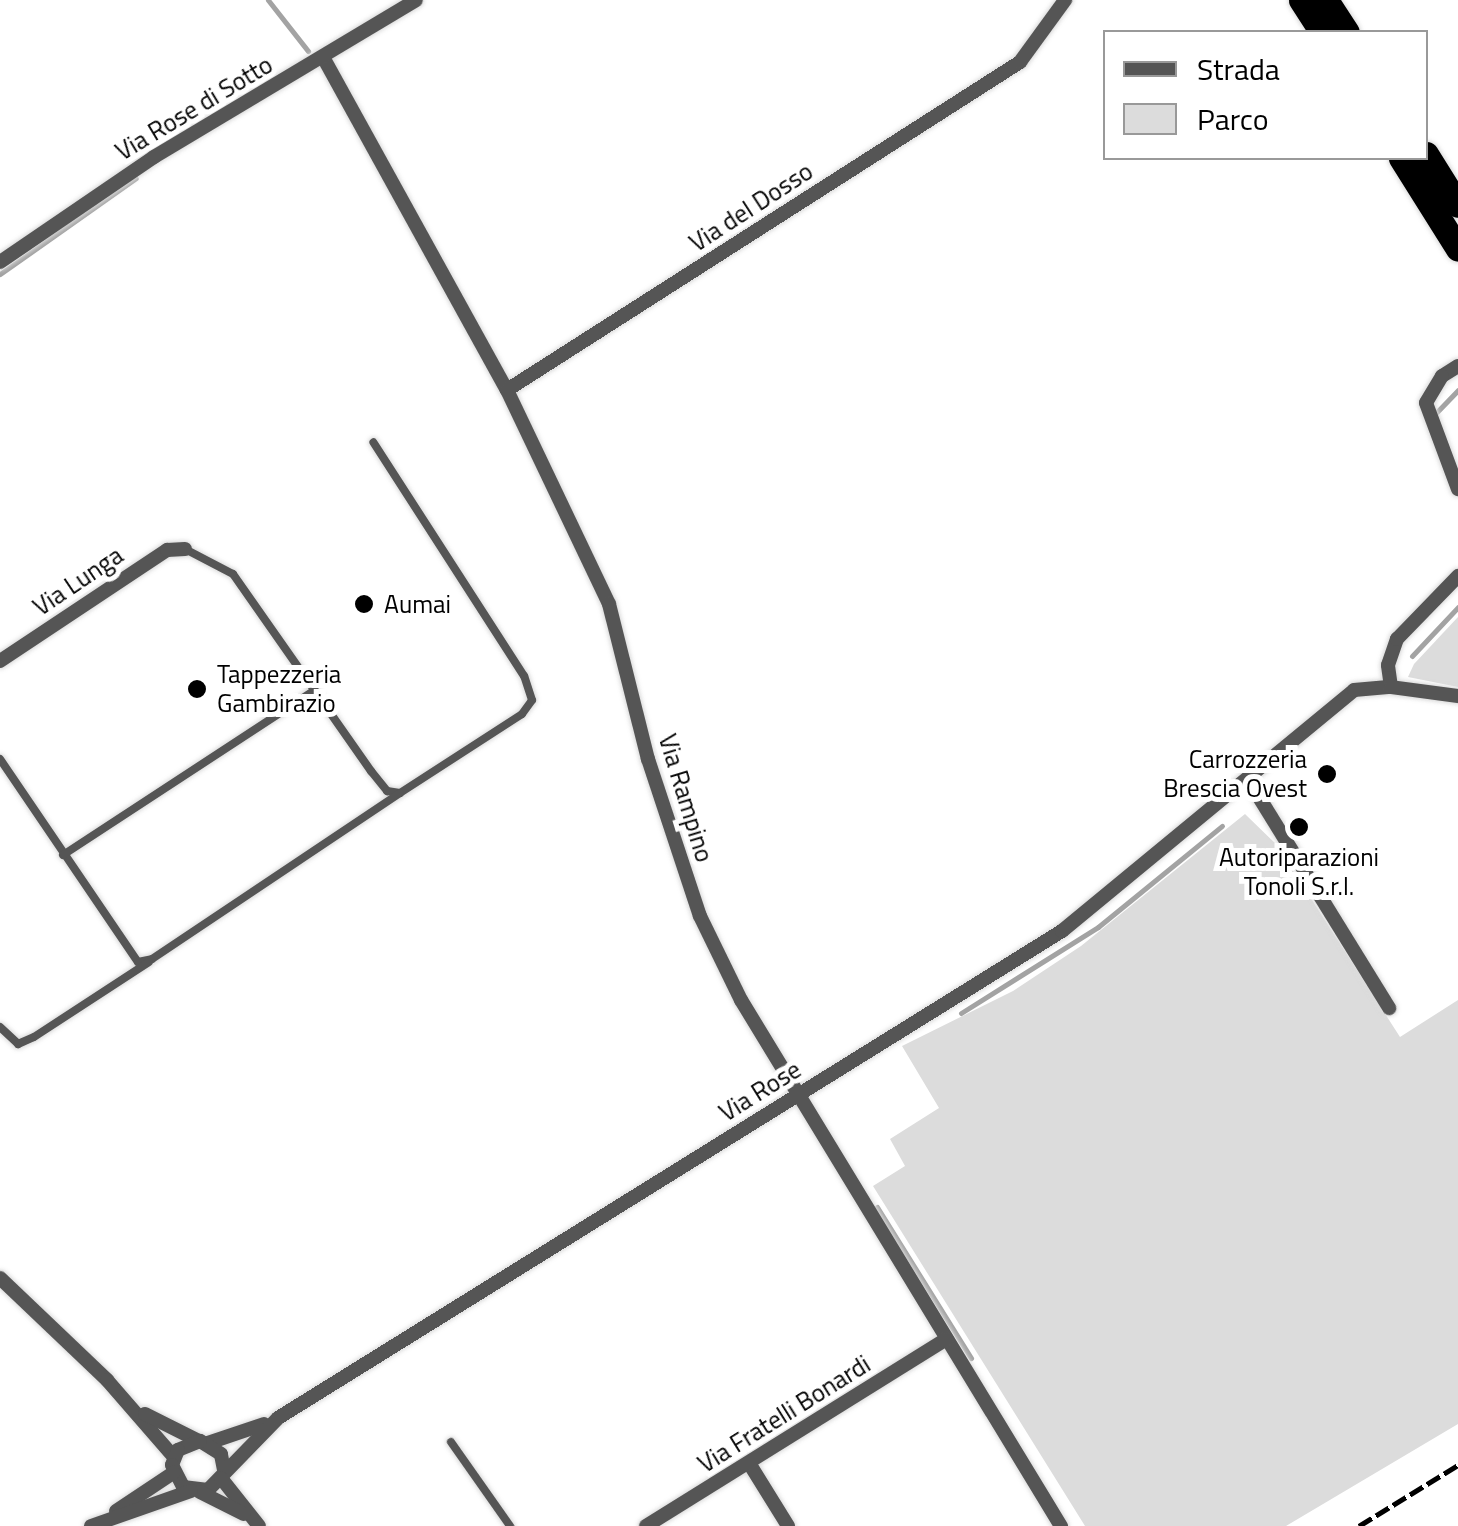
<!DOCTYPE html>
<html>
<head>
<meta charset="utf-8">
<style>
	body { margin:0 }
	#map { position:relative; width:1458px; height:1526px; overflow:hidden; background:#fff; font-family:"Titillium Web",sans-serif }
	div>[style] { position:absolute }
	.green>* { inset:0; background:#dcdcdc }
	.stream>* { height:5px; margin:-2.5px; padding:0 2.5px; transform-origin:2.5px; border-radius:2.5px; background:#a3a3a3 }
	.roads { filter:drop-shadow(0 0 2px #dbdbdb) drop-shadow(0 0 2px #dbdbdb) }
	.lane>* { height:8px; margin:-4px; padding:0 4px; transform-origin:4px; border-radius:4px; background:#555 }
	.street>* { height:14px; margin:-7px; padding:0 7px; transform-origin:7px; border-radius:7px; background:#555 }
	.highway>* { height:25px; margin:-12.5px; padding:0 12.5px; transform-origin:12.5px; border-radius:12.5px; background:#000 }
	.rail>* { height:5px; margin-top:-2.5px; transform-origin:0; background:repeating-linear-gradient(90deg,#000 0 15px,transparent 0 20px) }
	.dots>* { width:28px; height:28px; translate:-50% -50%; box-sizing:border-box; border:5px solid #fff; border-radius:50% }
	span { translate:-50% -50%; white-space:nowrap; text-align:center; line-height:1.15; -webkit-text-stroke:10px #fff; paint-order:stroke }
	.street-label { font-size:25px; color:#000 }
	.poi-label { font-size:25px; color:#000 }
	.left { translate:0 -50%; text-align:left }
	.right { translate:-100% -50%; text-align:right }
	.legend { position:absolute; left:1103px; top:30px; width:325px; height:130px; box-sizing:border-box; background:#fff; border:2px solid #999; margin:0; padding:12px 18px; list-style:none; font-size:30px; color:#000 }
	.legend li { display:flex; align-items:center; gap:20px; height:50px }
	.legend b { width:50px; border:2px solid #999 }
</style>
</head>
<body>
<div id="map">
	<div class="green">
		<i style="clip-path:polygon(1458px 617px,1458px 687px,1408px 677px,1414px 664px)"></i>
		<i style="clip-path:polygon(1245px 814px,1276px 844px,1400px 1037px,1458px 1000px,1458px 1424px,1286px 1526px,1085px 1526px,873px 1186px,905px 1166px,890px 1139px,939px 1108px,902px 1046px,1013px 991px,1081px 946px)"></i>
	</div>
	<div class="stream">
		<i style="left:268px;top:0;width:65px;rotate:51.9deg"></i>
		<i style="left:0;top:274px;width:166px;rotate:-35.2deg"></i>
		<i style="left:1433px;top:416px;width:36px;rotate:-46deg"></i>
		<i style="left:1412px;top:656px;width:67px;rotate:-46.8deg"></i>
		<i style="left:961px;top:1013px;width:162px;rotate:-32.1deg"></i>
		<i style="left:1098px;top:927px;width:160px;rotate:-39.2deg"></i>
		<i style="left:877px;top:1207px;width:178px;rotate:58.1deg"></i>
	</div>
	<div class="roads">
		<div class="lane">
			<i style="left:185px;top:549px;width:54px;rotate:27.5deg"></i>
			<i style="left:233px;top:574px;width:241px;rotate:55deg"></i>
			<i style="left:371px;top:771px;width:26px;rotate:51deg"></i>
			<i style="left:387px;top:791px;width:13px;rotate:9deg"></i>
			<i style="left:400px;top:793px;width:145px;rotate:-32.9deg"></i>
			<i style="left:522px;top:714px;width:17px;rotate:-54deg"></i>
			<i style="left:532px;top:700px;width:25px;rotate:-108deg"></i>
			<i style="left:524px;top:676px;width:278px;rotate:-122.8deg"></i>
			<i style="left:0;top:759px;width:245px;rotate:55.8deg"></i>
			<i style="left:138px;top:962px;width:14px;rotate:-12deg"></i>
			<i style="left:152px;top:959px;width:298px;rotate:-33.8deg"></i>
			<i style="left:63px;top:855px;width:301px;rotate:-33.2deg"></i>
			<i style="left:0;top:1027px;width:25px;rotate:43deg"></i>
			<i style="left:18px;top:1044px;width:17px;rotate:-24deg"></i>
			<i style="left:34px;top:1037px;width:137px;rotate:-33.1deg"></i>
			<i style="left:451px;top:1442px;width:103px;rotate:54.9deg"></i>
		</div>
		<div class="street">
			<i style="left:323px;top:57px;width:380px;rotate:61.1deg"></i>
			<i style="left:507px;top:390px;width:237px;rotate:64.5deg"></i>
			<i style="left:609px;top:604px;width:160px;rotate:75.9deg"></i>
			<i style="left:648px;top:759px;width:165px;rotate:71.7deg"></i>
			<i style="left:700px;top:916px;width:93px;rotate:64deg"></i>
			<i style="left:741px;top:1000px;width:616px;rotate:58.69deg"></i>
			<i style="left:0;top:262px;width:186px;rotate:-34.3deg"></i>
			<i style="left:154px;top:157px;width:305px;rotate:-30.9deg"></i>
			<i style="left:1458px;top:366px;width:19px;rotate:148deg"></i>
			<i style="left:1442px;top:376px;width:31px;rotate:121deg"></i>
			<i style="left:1426px;top:403px;width:92px;rotate:69.6deg"></i>
			<i style="left:507px;top:390px;width:609px;rotate:-32.59deg"></i>
			<i style="left:1020px;top:62px;width:77px;rotate:-54deg"></i>
			<i style="left:0;top:661px;width:201px;rotate:-33.6deg"></i>
			<i style="left:167px;top:550px;width:18px;rotate:-3deg"></i>
			<i style="left:1391px;top:687px;width:22px;rotate:-98deg"></i>
			<i style="left:1388px;top:665px;width:28px;rotate:-71deg"></i>
			<i style="left:1397px;top:639px;width:88px;rotate:-45.9deg"></i>
			<i style="left:1249px;top:781px;width:267px;rotate:58.3deg"></i>
			<i style="left:0;top:1278px;width:148px;rotate:43.6deg"></i>
			<i style="left:107px;top:1380px;width:102px;rotate:49deg"></i>
			<i style="left:145px;top:1414px;width:58px;rotate:26.6deg"></i>
			<i style="left:208px;top:1443px;width:59px;rotate:-18.7deg"></i>
			<i style="left:749px;top:1463px;width:74px;rotate:58.2deg"></i>
			<i style="left:224px;top:1470px;width:16px;rotate:-101deg"></i>
			<i style="left:221px;top:1454px;width:25px;rotate:-148deg"></i>
			<i style="left:200px;top:1441px;width:24px;rotate:158deg"></i>
			<i style="left:178px;top:1450px;width:16px;rotate:112deg"></i>
			<i style="left:172px;top:1465px;width:25px;rotate:63deg"></i>
			<i style="left:183px;top:1487px;width:25px;rotate:7deg"></i>
			<i style="left:208px;top:1490px;width:100px;rotate:-45.8deg"></i>
			<i style="left:278px;top:1418px;width:923px;rotate:-31.85deg"></i>
			<i style="left:1062px;top:931px;width:379px;rotate:-39.5deg"></i>
			<i style="left:1354px;top:690px;width:37px;rotate:-5deg"></i>
			<i style="left:1391px;top:687px;width:68px;rotate:7.7deg"></i>
			<i style="left:221px;top:1478px;width:61px;rotate:51.6deg"></i>
			<i style="left:200px;top:1492px;width:49px;rotate:26.6deg"></i>
			<i style="left:116px;top:1511px;width:69px;rotate:-33.7deg"></i>
			<i style="left:91px;top:1526px;width:106px;rotate:-19.3deg"></i>
			<i style="left:646px;top:1526px;width:354px;rotate:-31.9deg"></i>
		</div>
		<div class="highway">
			<i style="left:1301px;top:0;width:38px;rotate:57deg"></i>
			<i style="left:1326px;top:0;width:38px;rotate:57deg"></i>
			<i style="left:1426px;top:154px;width:60px;rotate:57.9deg"></i>
			<i style="left:1401px;top:158px;width:107px;rotate:57.9deg"></i>
		</div>
	</div>
	<div class="rail">
		<i style="left:1359px;top:1526px;width:116px;rotate:-31.6deg"></i>
	</div>
	<div class="dots">
		<i style="left:364px;top:604px;background:#000"></i>
		<i style="left:197px;top:689px;background:#000"></i>
		<i style="left:1327px;top:774px;background:#000"></i>
		<i style="left:1299px;top:827px;background:#000"></i>
	</div>
	<div class="street-label">
		<span style="left:194px;top:108px;rotate:-31deg">Via Rose di Sotto</span>
		<span style="left:751px;top:207px;rotate:-33deg">Via del Dosso</span>
		<span style="left:78px;top:581px;rotate:-34deg">Via Lunga</span>
		<span style="left:686px;top:798px;rotate:73deg">Via Rampino</span>
		<span style="left:760px;top:1091px;rotate:-32deg">Via Rose</span>
		<span style="left:784px;top:1414px;rotate:-32deg">Via Fratelli Bonardi</span>
	</div>
	<div class="poi-label">
		<span class="left" style="left:384px;top:604px">Aumai</span>
		<span class="left" style="left:217px;top:689px">Tappezzeria<br>Gambirazio</span>
		<span class="right" style="left:1307px;top:774px">Carrozzeria<br>Brescia Ovest</span>
		<span style="left:1299px;top:872px">Autoriparazioni<br>Tonoli S.r.l.</span>
	</div>
	<ul class="legend">
	<li><b style="height:12px;background:#555"></b>Strada</li>
	<li><b style="height:28px;background:#dcdcdc"></b>Parco</li>
	</ul>
</div>
</body>
</html>
